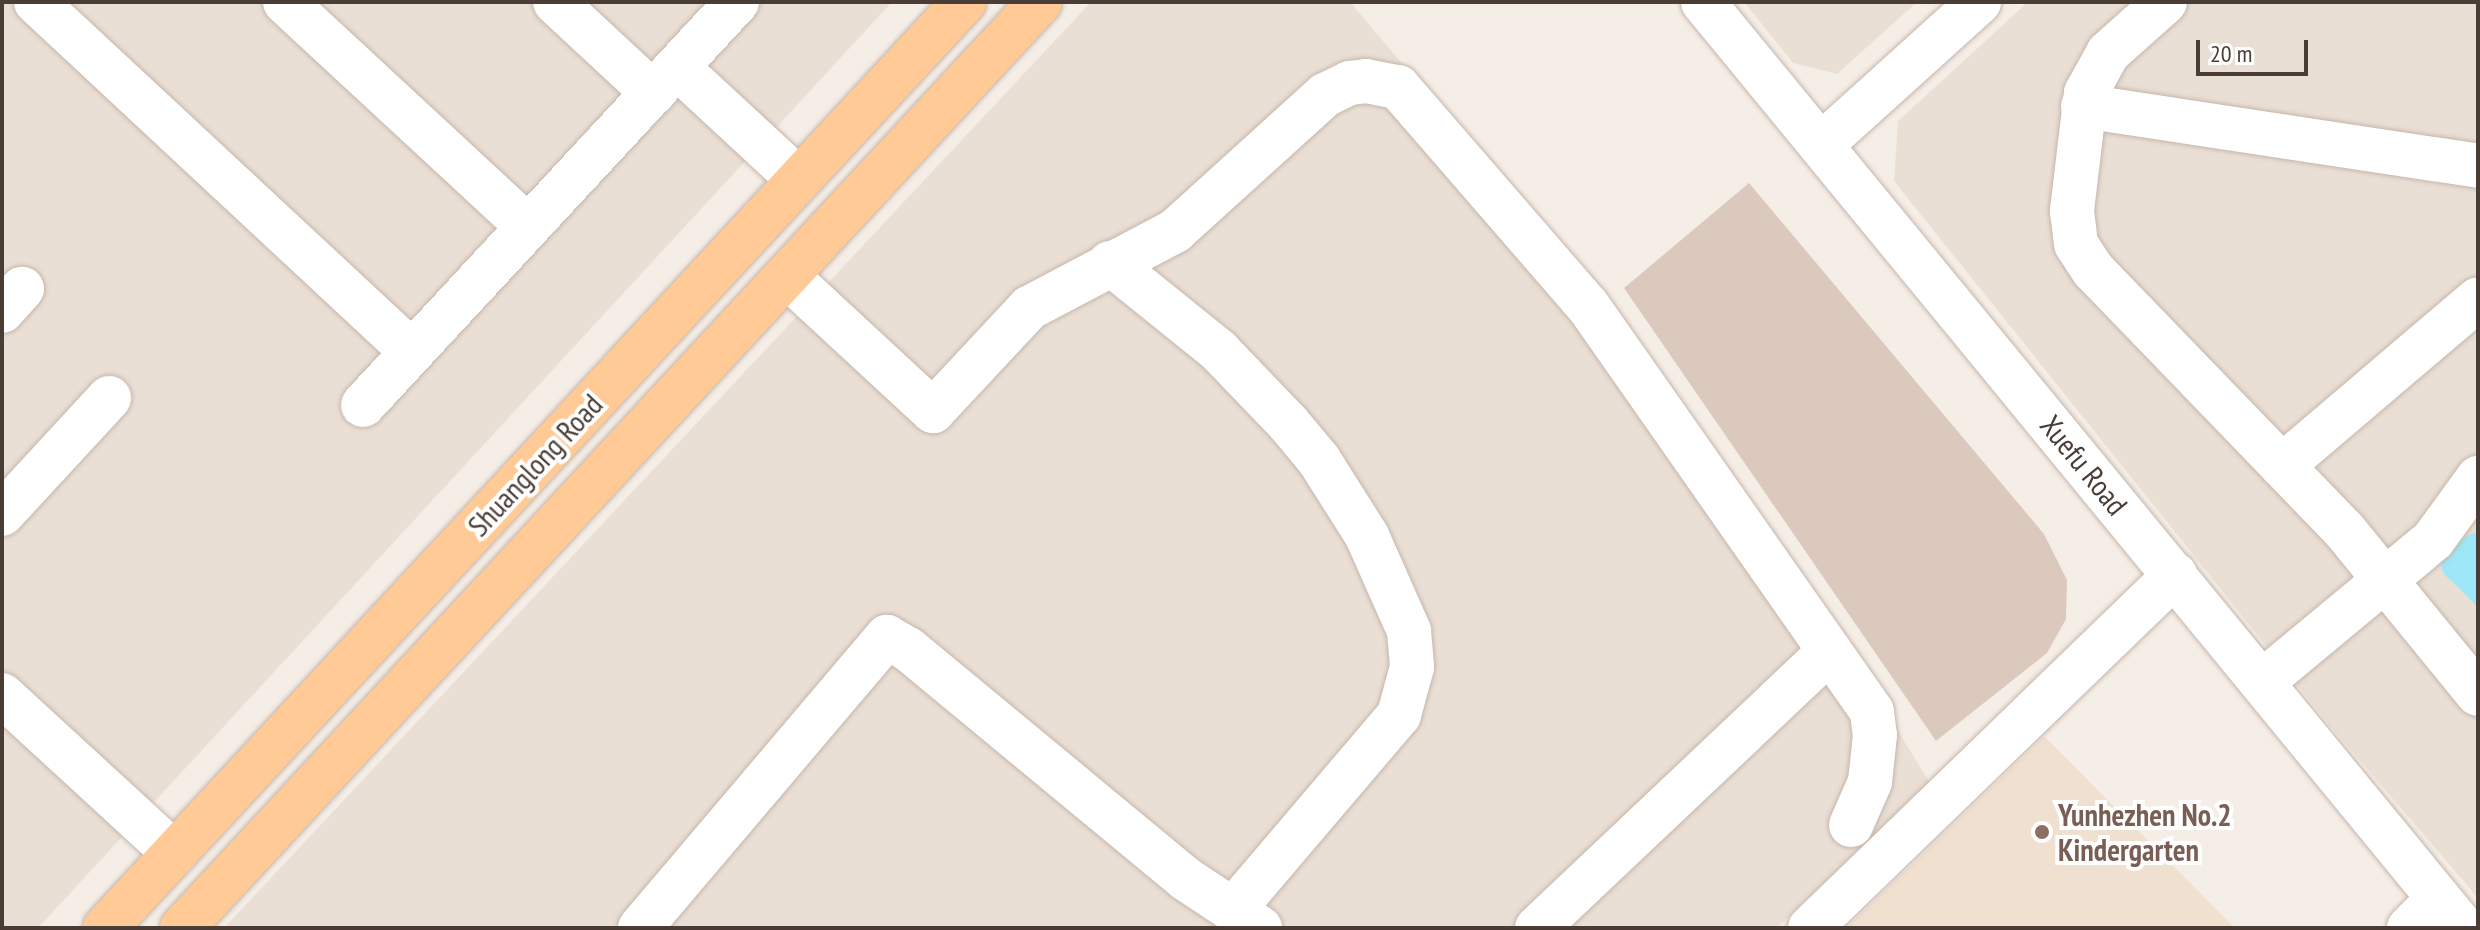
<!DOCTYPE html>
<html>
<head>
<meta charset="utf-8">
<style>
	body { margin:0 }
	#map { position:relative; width:2480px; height:930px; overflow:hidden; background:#f5eee7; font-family:"PT Sans Narrow",sans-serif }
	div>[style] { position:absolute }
	.residential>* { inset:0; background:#eadfd5 }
	.education>* { inset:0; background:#f0e0d0 }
	.water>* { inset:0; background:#9de7f8 }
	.building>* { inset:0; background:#dbc9be }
	.roads { filter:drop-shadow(0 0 2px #c5b6ab) drop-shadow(0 0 2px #c5b6ab) }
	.minor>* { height:44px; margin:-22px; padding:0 22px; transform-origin:22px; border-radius:22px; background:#fff }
	.major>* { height:44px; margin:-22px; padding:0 22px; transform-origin:22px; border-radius:22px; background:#ffca96 }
	.dots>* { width:22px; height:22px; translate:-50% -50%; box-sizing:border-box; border:4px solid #fff; border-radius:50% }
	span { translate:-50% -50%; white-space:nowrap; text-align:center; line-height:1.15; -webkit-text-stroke:8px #fff; paint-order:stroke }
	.street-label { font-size:30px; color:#493d35 }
	.education-label { font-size:30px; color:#785e54; font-weight:700 }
	.left { translate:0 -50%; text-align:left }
	.frame { position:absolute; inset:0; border:4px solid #493d35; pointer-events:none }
	.scale { position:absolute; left:2196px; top:40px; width:112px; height:36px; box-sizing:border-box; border:4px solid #493d35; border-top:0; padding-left:10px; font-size:24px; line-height:28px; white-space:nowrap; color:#493d35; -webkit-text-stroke:6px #fff; paint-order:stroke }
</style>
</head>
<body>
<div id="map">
	<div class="residential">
		<i style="clip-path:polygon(2px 2px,892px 2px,38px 928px,2px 928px)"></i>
		<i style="clip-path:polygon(1091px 2px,1350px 2px,1584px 278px,1820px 604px,1930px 783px,1777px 928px,224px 928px)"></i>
		<i style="clip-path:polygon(1744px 2px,1917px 2px,1837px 74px,1793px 63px)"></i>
		<i style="clip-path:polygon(2028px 2px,2478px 2px,2478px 898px,2327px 722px,1894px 181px,1898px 121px)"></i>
	</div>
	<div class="education">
		<i style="clip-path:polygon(2045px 737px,2235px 928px,1846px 928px,2044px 737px)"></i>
	</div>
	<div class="water">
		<i style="clip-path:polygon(2478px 531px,2478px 607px,2444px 574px,2440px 563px,2452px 543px)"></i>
	</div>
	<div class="building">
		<i style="clip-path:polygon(1749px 183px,2044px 534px,2067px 580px,2066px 619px,2047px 653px,1936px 741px,1624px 288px)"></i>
	</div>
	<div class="roads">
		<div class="minor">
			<i style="left:36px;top:2px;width:514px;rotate:42.95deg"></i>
			<i style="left:285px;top:2px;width:331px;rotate:42.8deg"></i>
			<i style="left:555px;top:2px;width:134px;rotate:42.9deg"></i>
			<i style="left:1703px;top:2px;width:1198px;rotate:50.62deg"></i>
			<i style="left:2165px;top:2px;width:76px;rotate:138.2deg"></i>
			<i style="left:2108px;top:53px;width:46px;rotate:118.8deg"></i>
			<i style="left:2086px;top:93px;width:119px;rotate:96.8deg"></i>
			<i style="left:2072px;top:211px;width:33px;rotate:83deg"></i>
			<i style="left:2076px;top:244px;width:31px;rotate:57deg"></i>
			<i style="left:2093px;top:270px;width:363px;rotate:46deg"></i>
			<i style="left:2345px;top:531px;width:210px;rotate:50.8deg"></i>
			<i style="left:677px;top:67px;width:166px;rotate:42.8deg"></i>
			<i style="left:2083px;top:106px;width:400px;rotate:8.6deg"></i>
			<i style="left:1821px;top:145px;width:213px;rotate:-42.1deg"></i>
			<i style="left:1110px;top:263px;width:140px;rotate:38.9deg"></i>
			<i style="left:1219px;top:351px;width:101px;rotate:46.2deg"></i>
			<i style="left:1289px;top:424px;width:47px;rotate:50.2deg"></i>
			<i style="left:1319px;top:460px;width:90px;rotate:57.7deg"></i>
			<i style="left:1367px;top:536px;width:104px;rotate:66.1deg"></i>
			<i style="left:1409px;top:631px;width:36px;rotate:85deg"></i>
			<i style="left:1412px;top:667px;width:50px;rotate:105.2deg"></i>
			<i style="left:1399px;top:715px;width:256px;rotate:130.4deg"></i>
			<i style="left:787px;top:276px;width:199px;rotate:42.8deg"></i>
			<i style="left:933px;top:411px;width:141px;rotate:-47deg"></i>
			<i style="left:1029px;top:308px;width:165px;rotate:-27.8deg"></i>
			<i style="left:1175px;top:231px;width:202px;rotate:-42.2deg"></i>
			<i style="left:1325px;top:95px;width:28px;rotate:-26deg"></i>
			<i style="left:1350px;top:83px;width:16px;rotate:-7deg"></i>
			<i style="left:1366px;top:81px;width:33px;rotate:11deg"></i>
			<i style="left:1398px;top:87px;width:290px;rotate:49.1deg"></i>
			<i style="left:1588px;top:306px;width:495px;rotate:55deg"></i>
			<i style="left:1872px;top:712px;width:23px;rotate:83deg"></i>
			<i style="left:1875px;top:735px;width:47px;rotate:96.1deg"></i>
			<i style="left:1870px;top:782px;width:47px;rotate:113.8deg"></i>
			<i style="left:2px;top:311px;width:30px;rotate:-48deg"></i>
			<i style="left:363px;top:405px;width:550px;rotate:-47.14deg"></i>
			<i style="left:2282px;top:466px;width:257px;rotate:-40.4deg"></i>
			<i style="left:2px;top:514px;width:158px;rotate:-47.3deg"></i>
			<i style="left:2262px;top:682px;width:222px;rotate:-39.7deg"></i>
			<i style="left:2433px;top:540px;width:77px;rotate:-54deg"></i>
			<i style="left:2px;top:695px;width:234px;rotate:42.6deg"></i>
			<i style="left:640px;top:928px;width:382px;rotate:-49.7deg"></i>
			<i style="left:887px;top:637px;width:24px;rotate:30deg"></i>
			<i style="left:908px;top:649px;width:361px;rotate:39.6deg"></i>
			<i style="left:1186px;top:879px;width:89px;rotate:33.5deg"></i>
			<i style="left:1537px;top:928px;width:403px;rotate:-43.4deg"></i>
			<i style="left:1810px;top:928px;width:508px;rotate:-44.04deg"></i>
			<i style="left:2409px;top:928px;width:42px;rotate:-45deg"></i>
		</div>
		<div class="major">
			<i style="left:105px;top:928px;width:1263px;rotate:-47.15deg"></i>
			<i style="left:182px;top:928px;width:1262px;rotate:-47.18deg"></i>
		</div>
	</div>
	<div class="dots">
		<i style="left:2042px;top:832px;background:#8d6e63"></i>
	</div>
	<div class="street-label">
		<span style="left:535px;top:465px;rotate:-47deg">Shuanglong Road</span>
		<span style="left:2084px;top:465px;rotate:51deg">Xuefu Road</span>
	</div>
	<div class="education-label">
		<span class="left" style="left:2058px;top:832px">Yunhezhen No.2<br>Kindergarten</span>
	</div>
	<div class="frame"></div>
	<div class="scale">20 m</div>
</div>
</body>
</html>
